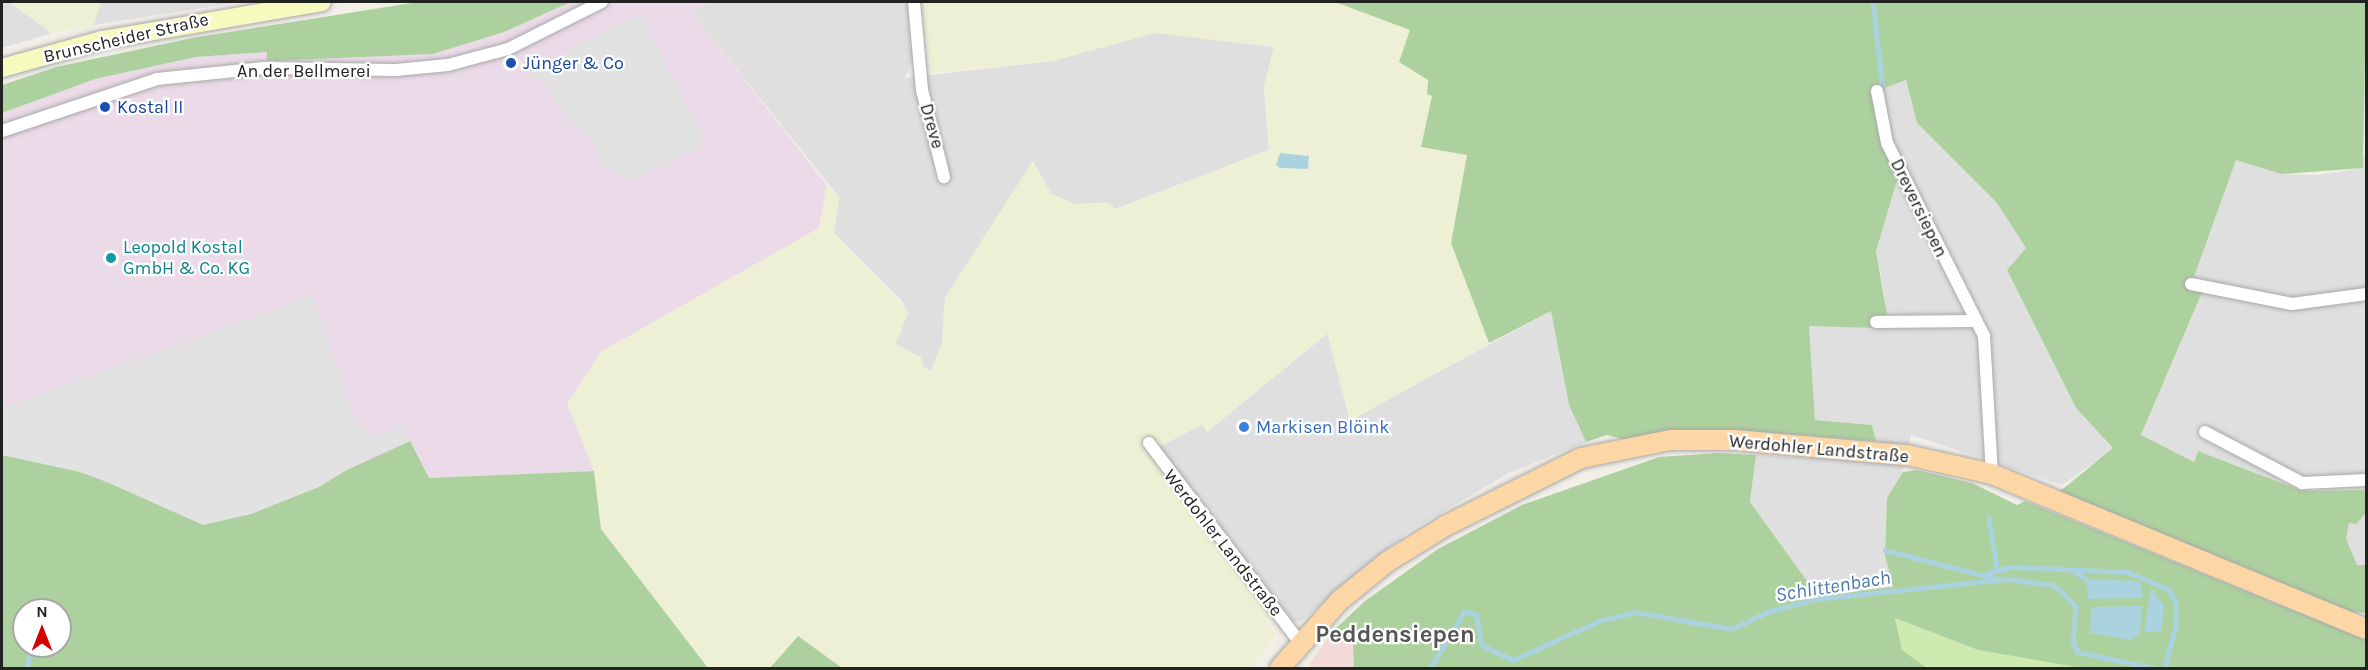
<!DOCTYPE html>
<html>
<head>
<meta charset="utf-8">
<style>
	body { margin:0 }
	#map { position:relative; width:2368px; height:670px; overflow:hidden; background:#f2efe9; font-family:Karla,sans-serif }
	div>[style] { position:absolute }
	.residential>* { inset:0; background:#e0dfdf }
	.commercial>* { inset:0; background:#f2dad9 }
	.industrial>* { inset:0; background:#ebdbe8 }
	.farmland>* { inset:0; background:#eef0d5 }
	.grass>* { inset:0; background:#cdebb0 }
	.forest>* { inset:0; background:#add19e }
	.parking>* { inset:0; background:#e2e2e2 }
	.water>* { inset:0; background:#aad3df }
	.stream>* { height:4.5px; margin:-2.25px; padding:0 2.25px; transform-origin:2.25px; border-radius:2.25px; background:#aad3df }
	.roads { filter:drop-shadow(0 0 2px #a9a9a9) drop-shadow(0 0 2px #a9a9a9) }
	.minor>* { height:12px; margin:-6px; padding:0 6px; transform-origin:6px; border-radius:6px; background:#fff }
	.secondary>* { height:18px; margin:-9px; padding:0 9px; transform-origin:9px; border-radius:9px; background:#f7fabf }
	.primary>* { height:20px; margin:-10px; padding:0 10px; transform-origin:10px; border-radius:10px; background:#fcd6a4 }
	.dots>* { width:16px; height:16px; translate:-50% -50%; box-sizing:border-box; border:3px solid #fff; border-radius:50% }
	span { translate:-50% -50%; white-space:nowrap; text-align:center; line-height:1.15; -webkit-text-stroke:4.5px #fff; paint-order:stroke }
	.street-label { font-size:18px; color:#222 }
	.transit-label { font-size:18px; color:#164399 }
	.left { translate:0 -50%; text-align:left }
	.culture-label { font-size:18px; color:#0d838f }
	.shop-label { font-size:18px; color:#366cbe }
	.water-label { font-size:20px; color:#4a7aab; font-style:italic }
	.district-label { font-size:24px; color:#555; font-weight:700 }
	.frame { position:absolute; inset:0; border:3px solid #222; pointer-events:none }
	.north { position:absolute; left:12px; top:598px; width:60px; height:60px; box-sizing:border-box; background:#fff; border:2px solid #a7a7a7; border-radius:50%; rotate:0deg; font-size:16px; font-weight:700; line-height:24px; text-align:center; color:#222 }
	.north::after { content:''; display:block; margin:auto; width:21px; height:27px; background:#d40000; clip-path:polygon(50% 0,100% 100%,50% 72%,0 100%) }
</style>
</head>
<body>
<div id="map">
	<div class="residential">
		<i style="clip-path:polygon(2px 2px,9px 2px,52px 33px,2px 48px)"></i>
		<i style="clip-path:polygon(100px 2px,241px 2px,94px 25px)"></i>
		<i style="clip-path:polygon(713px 2px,910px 2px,917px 51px,905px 78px,1053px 61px,1155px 32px,1275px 47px,1264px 86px,1269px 150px,1115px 209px,1108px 203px,1075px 204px,1051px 194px,1033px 161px,945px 298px,942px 342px,932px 372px,923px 367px,921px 358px,895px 343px,902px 330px,903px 302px,834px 233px,839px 197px,691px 12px)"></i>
		<i style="clip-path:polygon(1906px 80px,1917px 123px,1997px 203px,2026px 248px,2007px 270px,2076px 408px,2114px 449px,2062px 485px,1911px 435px,1903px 472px,1910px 474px,1887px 498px,1885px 556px,1893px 588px,1818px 596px,1750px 502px,1756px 455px,1811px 458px,1812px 435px,1876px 441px,1872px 425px,1815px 420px,1809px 325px,1876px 328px,1885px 298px,1876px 251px,1900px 171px,1882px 88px)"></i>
		<i style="clip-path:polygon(2366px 154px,2366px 490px,2302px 491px,2198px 451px,2194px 462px,2141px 435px,2206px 283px,2194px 277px,2236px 160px,2281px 174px,2317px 175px,2363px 168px,2360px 158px)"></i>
		<i style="clip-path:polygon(1551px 311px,1569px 405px,1586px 442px,1509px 473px,1408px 532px,1301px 621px,1292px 622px,1223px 530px,1216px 537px,1157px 448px,1203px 424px,1207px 432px,1328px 333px,1350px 420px)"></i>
		<i style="clip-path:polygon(2366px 513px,2366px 565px,2357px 565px,2345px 538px,2349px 523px)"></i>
	</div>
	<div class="commercial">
		<i style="clip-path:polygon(1333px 631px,1353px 644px,1354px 668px,1312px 668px,1310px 663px)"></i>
	</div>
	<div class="industrial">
		<i style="clip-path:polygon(571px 2px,713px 2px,691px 12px,827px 185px,819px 228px,601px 352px,567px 404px,594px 471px,429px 478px,410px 441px,251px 514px,203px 525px,2px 455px,2px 113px,94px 79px,196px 57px,267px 52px,268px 61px,433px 54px,504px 32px)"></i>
	</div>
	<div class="farmland">
		<i style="clip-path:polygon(9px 2px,101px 2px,94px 25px,52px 33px)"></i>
		<i style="clip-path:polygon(921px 2px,1335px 2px,1410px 30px,1448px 152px,1467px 155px,1451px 243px,1489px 343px,1350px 421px,1327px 333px,1207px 432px,1202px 424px,1157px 448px,1273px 615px,1266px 621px,1276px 634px,1251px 668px,842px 668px,798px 636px,770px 668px,708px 668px,601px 529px,594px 471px,567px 404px,601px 352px,819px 228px,827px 185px,839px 197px,834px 233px,909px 312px,895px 343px,921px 358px,923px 367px,931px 371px,942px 342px,945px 298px,1033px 161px,1051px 194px,1075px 204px,1109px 203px,1116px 209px,1269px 150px,1264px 86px,1274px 47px,1155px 33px,1053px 61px,932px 73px)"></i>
	</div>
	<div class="grass">
		<i style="clip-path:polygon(1895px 618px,1978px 650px,2081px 668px,1927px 668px,1902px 650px)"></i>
	</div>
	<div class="forest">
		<i style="clip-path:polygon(418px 2px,571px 2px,504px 32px,433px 54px,267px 61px,267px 52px,196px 57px,95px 79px,2px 113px,2px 85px,56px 67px,192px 38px)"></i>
		<i style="clip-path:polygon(1335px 2px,2366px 2px,2363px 168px,2281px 174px,2236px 160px,2194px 277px,2206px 283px,2141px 435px,2194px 462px,2198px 451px,2302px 491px,2366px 490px,2366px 513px,2356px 524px,2349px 523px,2346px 539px,2357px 565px,2366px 565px,2366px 613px,2349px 612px,2059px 492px,2113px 448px,2076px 408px,2007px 270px,2026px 248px,1997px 203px,1917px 123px,1906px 80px,1882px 89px,1900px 171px,1876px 251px,1887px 315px,1876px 315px,1876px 328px,1809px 326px,1815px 420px,1872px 425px,1876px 441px,1734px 430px,1623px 439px,1607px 435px,1586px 442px,1569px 405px,1551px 311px,1489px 343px,1451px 243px,1467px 155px,1421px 147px,1432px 96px,1427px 94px,1428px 80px,1399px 62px,1410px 30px)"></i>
		<i style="clip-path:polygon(evenodd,410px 441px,429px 478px,594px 471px,601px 529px,708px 668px,2px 668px,2px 455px,64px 466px,147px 497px,251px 514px,410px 441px,24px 610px,60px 610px,60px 646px,24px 646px,24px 610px)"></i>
		<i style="clip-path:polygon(1719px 453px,1756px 455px,1750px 502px,1818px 596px,1893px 587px,1885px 556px,1887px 498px,1903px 472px,1917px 470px,1972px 483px,2017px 505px,2025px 501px,2366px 640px,2366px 668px,2081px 668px,1978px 650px,1895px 618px,1902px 650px,1927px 668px,1354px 668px,1353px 644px,1333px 631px,1365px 601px,1438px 549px,1522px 505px,1659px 457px)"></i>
		<i style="clip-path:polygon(798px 636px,842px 668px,770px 668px)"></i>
	</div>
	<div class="parking">
		<i style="clip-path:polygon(637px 16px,644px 21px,699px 128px,703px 146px,637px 179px,625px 178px,603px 163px,590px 135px,567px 117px,545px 82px,529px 76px,533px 68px)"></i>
		<i style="clip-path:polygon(313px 296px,357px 424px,376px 435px,404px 427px,410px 441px,368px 457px,319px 487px,251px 514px,203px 525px,89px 474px,2px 455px,2px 408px)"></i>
	</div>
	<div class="water">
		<i style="clip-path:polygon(1280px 153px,1309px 156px,1308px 169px,1280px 168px,1276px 165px)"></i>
		<i style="clip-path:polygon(2086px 579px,2140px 581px,2143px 598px,2088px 599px)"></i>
		<i style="clip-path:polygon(2151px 588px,2164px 606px,2161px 632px,2144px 632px)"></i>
		<i style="clip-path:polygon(2142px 606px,2140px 633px,2131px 640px,2090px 633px,2091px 607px)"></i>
	</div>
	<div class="stream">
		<i style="left:1873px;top:2px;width:87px;rotate:83.4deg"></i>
		<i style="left:1989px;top:518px;width:51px;rotate:80.9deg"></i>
		<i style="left:1885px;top:550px;width:117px;rotate:14.4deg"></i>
		<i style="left:2072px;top:570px;width:17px;rotate:33deg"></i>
		<i style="left:1987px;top:573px;width:25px;rotate:-14deg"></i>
		<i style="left:2011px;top:567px;width:117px;rotate:2.4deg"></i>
		<i style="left:2128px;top:572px;width:43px;rotate:23deg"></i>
		<i style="left:2168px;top:589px;width:15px;rotate:58deg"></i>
		<i style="left:2176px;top:602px;width:24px;rotate:90deg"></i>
		<i style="left:2176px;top:626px;width:43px;rotate:104.7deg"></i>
		<i style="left:27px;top:668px;width:11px;rotate:-80deg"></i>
		<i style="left:1430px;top:668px;width:66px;rotate:-58.7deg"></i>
		<i style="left:1464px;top:612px;width:12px;rotate:9deg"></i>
		<i style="left:1476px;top:614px;width:32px;rotate:79deg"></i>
		<i style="left:1482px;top:645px;width:34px;rotate:26deg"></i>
		<i style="left:1513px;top:660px;width:94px;rotate:-24.4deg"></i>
		<i style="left:1599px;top:621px;width:37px;rotate:-14deg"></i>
		<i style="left:1635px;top:612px;width:98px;rotate:9.9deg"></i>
		<i style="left:1732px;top:629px;width:39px;rotate:-26deg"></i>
		<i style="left:1767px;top:612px;width:51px;rotate:-14.9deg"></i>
		<i style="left:1816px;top:599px;width:192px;rotate:-6deg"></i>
		<i style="left:2007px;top:579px;width:46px;rotate:7.4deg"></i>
		<i style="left:2053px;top:585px;width:14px;rotate:39deg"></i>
		<i style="left:2064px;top:594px;width:18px;rotate:47deg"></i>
		<i style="left:2076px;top:607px;width:34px;rotate:95deg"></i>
		<i style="left:2073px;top:641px;width:12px;rotate:66deg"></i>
		<i style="left:2078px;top:652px;width:77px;rotate:12deg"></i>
	</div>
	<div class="roads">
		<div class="minor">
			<i style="left:914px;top:2px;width:88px;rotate:84.8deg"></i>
			<i style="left:922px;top:90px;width:90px;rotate:75.8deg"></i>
			<i style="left:1877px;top:91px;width:53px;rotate:79.1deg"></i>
			<i style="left:1887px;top:143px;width:216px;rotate:63.3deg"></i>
			<i style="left:1984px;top:336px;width:138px;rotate:86.7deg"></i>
			<i style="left:2px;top:131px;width:163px;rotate:-18.5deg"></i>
			<i style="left:157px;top:79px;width:107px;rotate:-5.9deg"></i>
			<i style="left:263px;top:68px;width:133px;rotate:0.9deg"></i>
			<i style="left:396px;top:70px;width:52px;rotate:-5.5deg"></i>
			<i style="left:448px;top:65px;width:62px;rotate:-14.9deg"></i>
			<i style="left:508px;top:49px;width:105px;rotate:-26.6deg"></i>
			<i style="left:2191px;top:284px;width:103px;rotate:11.2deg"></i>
			<i style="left:2292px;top:304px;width:75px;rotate:-7.7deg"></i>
			<i style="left:1876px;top:322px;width:100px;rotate:-0.6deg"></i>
			<i style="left:2205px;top:432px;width:110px;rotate:27.7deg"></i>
			<i style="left:2302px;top:483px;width:64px;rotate:-2.7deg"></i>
			<i style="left:1149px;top:443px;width:251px;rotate:52.9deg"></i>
		</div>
		<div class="secondary">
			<i style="left:2px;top:68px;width:104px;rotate:-15.6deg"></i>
			<i style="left:102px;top:40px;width:223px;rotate:-9.8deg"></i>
		</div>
		<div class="primary">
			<i style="left:1280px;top:668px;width:89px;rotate:-48.6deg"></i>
			<i style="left:1339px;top:601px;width:62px;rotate:-39.1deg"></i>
			<i style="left:1387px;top:562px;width:68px;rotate:-31.8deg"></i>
			<i style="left:1445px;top:526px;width:152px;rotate:-26.6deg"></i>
			<i style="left:1581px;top:458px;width:91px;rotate:-11.4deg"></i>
			<i style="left:1670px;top:440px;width:64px"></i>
			<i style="left:1734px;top:440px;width:174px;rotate:5deg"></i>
			<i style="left:1907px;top:455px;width:87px;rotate:12.6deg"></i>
			<i style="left:1992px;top:474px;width:405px;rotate:22.5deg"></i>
		</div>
	</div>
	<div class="dots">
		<i style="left:511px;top:63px;background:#1a4fb4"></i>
		<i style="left:105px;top:107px;background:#1a4fb4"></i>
		<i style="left:111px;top:258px;background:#0f9aa8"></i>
		<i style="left:1244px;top:427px;background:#3f7fe0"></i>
	</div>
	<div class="street-label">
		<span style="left:126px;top:38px;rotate:-13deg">Brunscheider Straße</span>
		<span style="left:304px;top:71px">An der Bellmerei</span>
		<span style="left:932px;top:126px;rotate:74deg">Dreve</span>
		<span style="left:1919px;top:208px;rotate:64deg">Dreversiepen</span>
		<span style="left:1819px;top:449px;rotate:5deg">Werdohler Landstraße</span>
		<span style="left:1223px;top:543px;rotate:52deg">Werdohler Landstraße</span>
	</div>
	<div class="transit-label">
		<span class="left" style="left:523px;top:63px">Jünger &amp; Co</span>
		<span class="left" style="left:117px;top:107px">Kostal II</span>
	</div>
	<div class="culture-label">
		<span class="left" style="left:123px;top:258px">Leopold Kostal<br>GmbH &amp; Co. KG</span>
	</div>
	<div class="shop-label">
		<span class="left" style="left:1256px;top:427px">Markisen Blöink</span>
	</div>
	<div class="water-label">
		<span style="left:1833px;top:586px;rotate:-9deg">Schlittenbach</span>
	</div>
	<div class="district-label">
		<span style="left:1395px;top:635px">Peddensiepen</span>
	</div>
	<div class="frame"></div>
	<div class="north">N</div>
</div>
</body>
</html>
